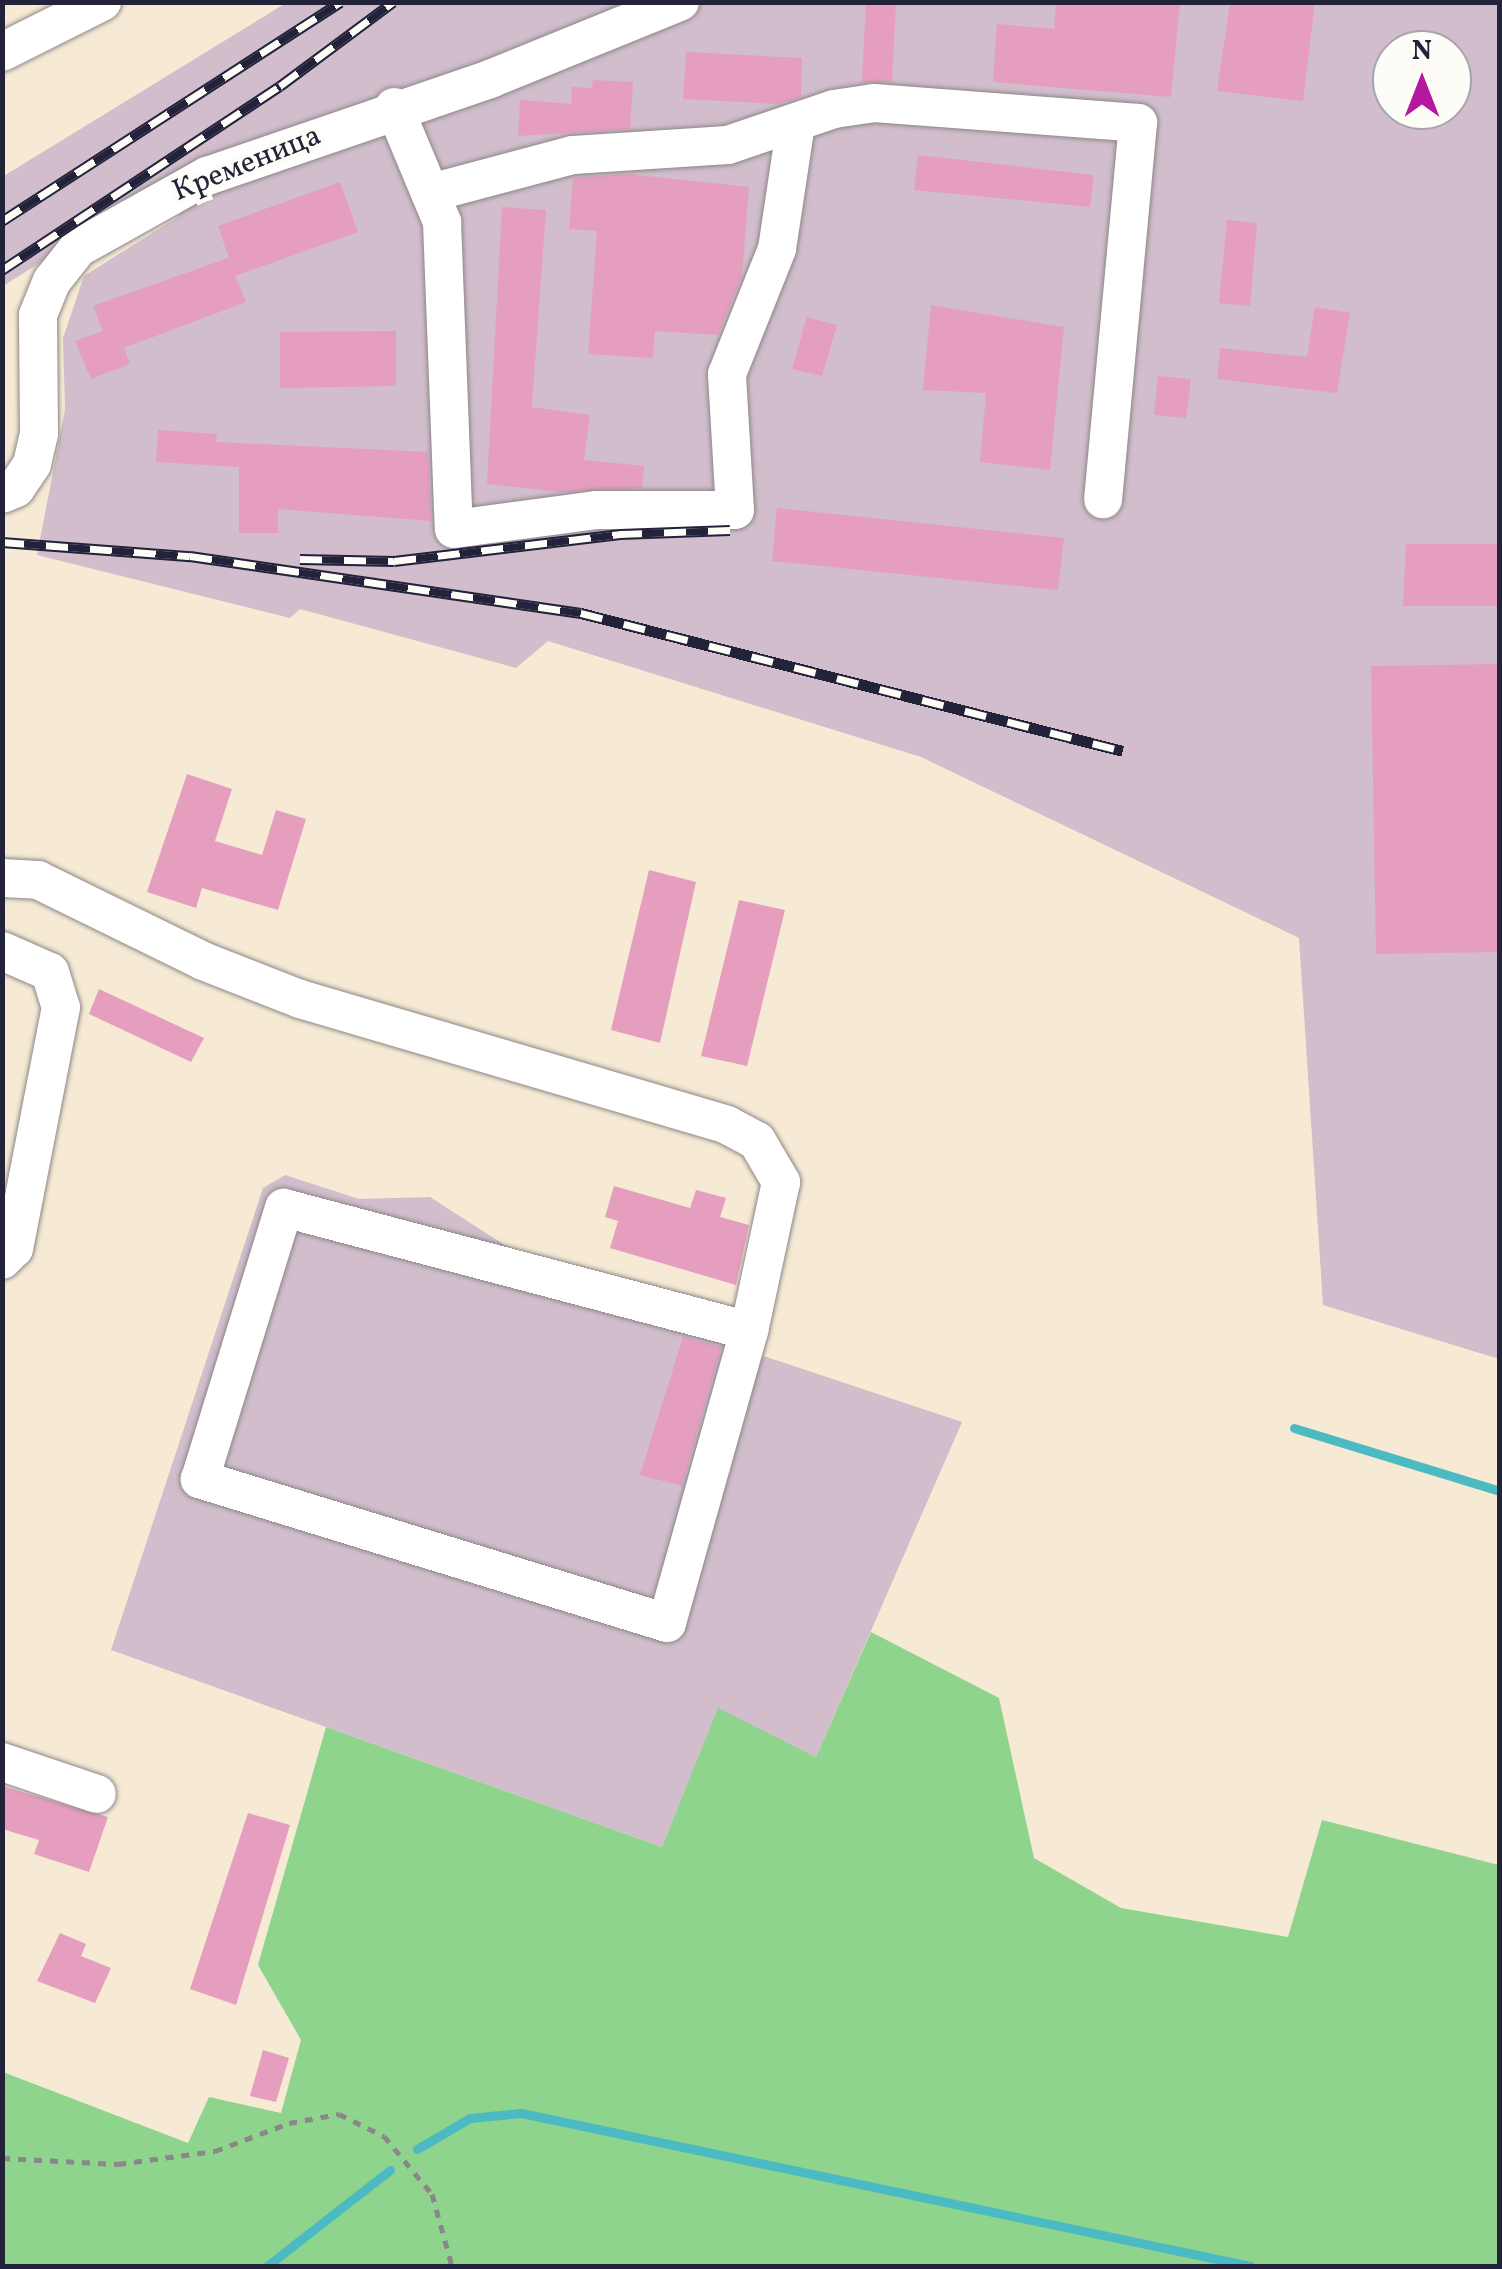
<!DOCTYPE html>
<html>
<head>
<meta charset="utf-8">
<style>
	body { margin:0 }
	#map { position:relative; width:1502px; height:2269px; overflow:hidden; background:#f6ead4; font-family:Vollkorn,serif }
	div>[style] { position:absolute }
	.industrial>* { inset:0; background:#d1bdcb }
	.green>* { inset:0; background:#8ed48d }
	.stream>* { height:9px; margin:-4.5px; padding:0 4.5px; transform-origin:4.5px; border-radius:4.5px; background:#4cbac2 }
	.building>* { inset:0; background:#e69ebf }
	.path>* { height:5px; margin-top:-2.5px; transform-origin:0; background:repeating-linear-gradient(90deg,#8c8688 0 8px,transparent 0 16px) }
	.roads { filter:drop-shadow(0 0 2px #8c8688) drop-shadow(0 0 2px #8c8688) }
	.minor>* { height:38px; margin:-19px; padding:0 19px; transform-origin:19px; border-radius:19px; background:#fff }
	.rail>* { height:11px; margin-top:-5.5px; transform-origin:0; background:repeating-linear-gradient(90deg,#fdfcf7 0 22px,#22223b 0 44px); box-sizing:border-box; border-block:2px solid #22223b }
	span { translate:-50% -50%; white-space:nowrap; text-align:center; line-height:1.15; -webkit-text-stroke:9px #fdfcf7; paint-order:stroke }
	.street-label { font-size:30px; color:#22223b }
	.frame { position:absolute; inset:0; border:5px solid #22223b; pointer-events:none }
	.north { position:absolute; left:1372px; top:30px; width:100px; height:100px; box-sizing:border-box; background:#fdfcf7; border:2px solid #a5a5ac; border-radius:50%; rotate:0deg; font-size:28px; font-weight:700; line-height:40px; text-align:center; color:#22223b }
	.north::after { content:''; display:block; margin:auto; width:35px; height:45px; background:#b5179e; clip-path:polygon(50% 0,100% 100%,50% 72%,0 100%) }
</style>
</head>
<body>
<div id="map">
	<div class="industrial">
		<i style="clip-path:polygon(evenodd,286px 3px,1499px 3px,1499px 1359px,1323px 1305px,1299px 938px,921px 757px,548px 641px,516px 668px,300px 609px,290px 618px,37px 555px,65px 410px,63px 338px,84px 276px,178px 217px,213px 154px,3px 286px,2px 177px,286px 3px,1392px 50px,1452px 50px,1452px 110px,1392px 110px,1392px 50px)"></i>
		<i style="clip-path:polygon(285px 1175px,359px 1199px,430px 1197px,528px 1260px,747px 1310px,733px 1346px,962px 1422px,816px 1757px,718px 1709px,662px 1847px,111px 1650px,263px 1188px)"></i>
	</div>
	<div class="green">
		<i style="clip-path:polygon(871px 1632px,999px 1698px,1034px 1858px,1121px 1908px,1288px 1937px,1322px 1820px,1499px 1865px,1499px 2266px,3px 2266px,3px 2072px,188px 2143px,209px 2097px,281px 2113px,301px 2040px,258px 1965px,326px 1727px,662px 1847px,718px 1708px,816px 1757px)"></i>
	</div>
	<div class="stream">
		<i style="left:1294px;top:1428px;width:215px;rotate:17deg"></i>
		<i style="left:417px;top:2149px;width:61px;rotate:-30.3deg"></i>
		<i style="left:470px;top:2118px;width:51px;rotate:-5.6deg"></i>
		<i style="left:521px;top:2113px;width:745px;rotate:11.85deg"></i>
		<i style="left:267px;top:2266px;width:156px;rotate:-38deg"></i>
	</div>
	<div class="building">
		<i style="clip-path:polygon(866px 2px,896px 2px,892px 82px,862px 82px)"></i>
		<i style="clip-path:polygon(1056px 2px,1180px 2px,1171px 97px,993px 82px,997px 24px,1054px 29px)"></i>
		<i style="clip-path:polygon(1230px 2px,1315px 2px,1303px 101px,1217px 91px)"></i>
		<i style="clip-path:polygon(686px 52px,802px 58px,801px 97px,778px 104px,683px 99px)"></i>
		<i style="clip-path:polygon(593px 80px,633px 82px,630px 129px,518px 136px,520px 100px,571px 104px,572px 87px,592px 88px)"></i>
		<i style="clip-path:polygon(918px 155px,1094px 175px,1090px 207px,914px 190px)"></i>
		<i style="clip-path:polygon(627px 174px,749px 187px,742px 276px,718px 335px,655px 331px,653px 358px,588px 354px,597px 231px,569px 229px,573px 178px)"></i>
		<i style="clip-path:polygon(340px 182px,358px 232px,235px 276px,218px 226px)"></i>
		<i style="clip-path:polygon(502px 207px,546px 210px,532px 407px,590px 415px,584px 460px,644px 466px,642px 488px,560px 492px,487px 484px)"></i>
		<i style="clip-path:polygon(1227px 220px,1257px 223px,1250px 306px,1219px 303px)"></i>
		<i style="clip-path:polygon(228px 258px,246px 302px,124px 348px,130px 364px,91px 379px,75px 341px,103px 331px,93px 306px)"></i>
		<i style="clip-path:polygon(931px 305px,1064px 327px,1050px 470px,980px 462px,986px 393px,923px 390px)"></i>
		<i style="clip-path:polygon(1315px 307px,1350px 313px,1337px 393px,1217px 379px,1220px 348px,1307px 357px)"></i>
		<i style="clip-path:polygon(807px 317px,837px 325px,822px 376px,792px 369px)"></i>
		<i style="clip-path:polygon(396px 331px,396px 386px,280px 388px,280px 332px)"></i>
		<i style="clip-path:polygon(1158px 376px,1191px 379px,1186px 418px,1154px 415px)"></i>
		<i style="clip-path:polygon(158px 430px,217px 434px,216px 442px,428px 452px,431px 521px,278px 509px,278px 533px,239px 533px,239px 467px,156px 462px)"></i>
		<i style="clip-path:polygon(777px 508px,1064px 538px,1058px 590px,772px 561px)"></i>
		<i style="clip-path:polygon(1406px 544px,1500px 544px,1500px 606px,1403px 606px)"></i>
		<i style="clip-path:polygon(1500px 664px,1500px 952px,1376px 954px,1371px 666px)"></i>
		<i style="clip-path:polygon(187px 774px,232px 789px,215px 841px,262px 855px,276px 810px,306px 819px,278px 910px,202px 888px,196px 908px,147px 892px)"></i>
		<i style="clip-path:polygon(649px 870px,696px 882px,660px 1043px,611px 1030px)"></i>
		<i style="clip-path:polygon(739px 900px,785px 910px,747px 1066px,701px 1056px)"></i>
		<i style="clip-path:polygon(99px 989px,204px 1038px,191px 1062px,89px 1014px)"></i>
		<i style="clip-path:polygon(614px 1186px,690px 1208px,696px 1190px,726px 1198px,720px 1217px,749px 1225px,736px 1285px,610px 1248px,618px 1221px,605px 1217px)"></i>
		<i style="clip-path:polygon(683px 1337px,721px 1347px,682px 1486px,640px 1475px)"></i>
		<i style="clip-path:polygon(2px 1786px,108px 1817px,89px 1872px,34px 1854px,39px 1840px,2px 1829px)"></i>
		<i style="clip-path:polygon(248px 1813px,290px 1825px,236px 2005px,190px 1989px)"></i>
		<i style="clip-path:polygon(60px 1933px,86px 1944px,81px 1956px,111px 1968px,95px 2003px,37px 1981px)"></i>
		<i style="clip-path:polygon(263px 2050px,289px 2058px,276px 2102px,250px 2096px)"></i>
	</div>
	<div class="path">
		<i style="left:2px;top:2158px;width:116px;rotate:3deg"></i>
		<i style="left:118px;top:2164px;width:98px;rotate:-7.6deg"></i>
		<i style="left:215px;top:2151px;width:79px;rotate:-20.7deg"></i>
		<i style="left:289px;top:2123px;width:51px;rotate:-10.2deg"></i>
		<i style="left:339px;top:2114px;width:50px;rotate:26.1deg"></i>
		<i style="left:384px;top:2136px;width:75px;rotate:50.4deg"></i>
		<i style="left:432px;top:2194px;width:75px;rotate:74.5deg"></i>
	</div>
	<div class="roads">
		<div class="minor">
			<i style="left:2px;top:52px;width:112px;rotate:-26.6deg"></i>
			<i style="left:394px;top:107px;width:125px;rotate:67.3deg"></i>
			<i style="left:442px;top:222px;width:307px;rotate:87.8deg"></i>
			<i style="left:454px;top:529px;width:143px;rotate:-7.6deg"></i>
			<i style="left:596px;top:510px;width:139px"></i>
			<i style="left:735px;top:510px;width:136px;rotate:-93.4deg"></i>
			<i style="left:727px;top:374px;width:135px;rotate:-68.2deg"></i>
			<i style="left:777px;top:249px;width:127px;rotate:-81.4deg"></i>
			<i style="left:430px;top:193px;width:148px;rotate:-14.9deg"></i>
			<i style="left:573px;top:155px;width:155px;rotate:-3.7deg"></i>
			<i style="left:728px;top:145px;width:112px;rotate:-18.8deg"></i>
			<i style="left:834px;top:109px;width:40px;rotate:-8.5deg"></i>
			<i style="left:874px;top:103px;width:265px;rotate:4.3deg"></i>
			<i style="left:1138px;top:123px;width:378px;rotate:95.3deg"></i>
			<i style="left:2px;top:494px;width:15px;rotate:-23deg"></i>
			<i style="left:16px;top:488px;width:29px;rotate:-56deg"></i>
			<i style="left:32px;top:464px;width:31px;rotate:-77deg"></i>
			<i style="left:39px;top:434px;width:119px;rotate:-90.5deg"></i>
			<i style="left:38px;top:315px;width:37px;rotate:-68deg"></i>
			<i style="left:52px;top:281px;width:42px;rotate:-51.8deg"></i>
			<i style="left:78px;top:248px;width:148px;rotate:-29.2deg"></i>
			<i style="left:207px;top:176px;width:299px;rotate:-18.9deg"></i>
			<i style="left:490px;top:79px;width:205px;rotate:-22.1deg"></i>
			<i style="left:2px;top:878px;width:36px;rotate:3deg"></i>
			<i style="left:38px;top:880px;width:184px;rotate:26.1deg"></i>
			<i style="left:203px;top:961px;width:104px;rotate:21.4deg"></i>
			<i style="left:300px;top:999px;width:445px;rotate:16.4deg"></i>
			<i style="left:727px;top:1125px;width:34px;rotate:28deg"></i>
			<i style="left:757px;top:1141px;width:48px;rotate:59.7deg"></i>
			<i style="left:781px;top:1182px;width:152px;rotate:102.1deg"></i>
			<i style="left:749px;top:1331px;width:303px;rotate:105.7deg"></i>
			<i style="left:667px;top:1623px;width:489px;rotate:-162.9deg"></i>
			<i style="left:200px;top:1479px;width:284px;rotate:-72.8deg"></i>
			<i style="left:284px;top:1208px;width:481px;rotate:14.8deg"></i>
			<i style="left:2px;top:951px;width:52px;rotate:23.6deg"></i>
			<i style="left:50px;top:972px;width:37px;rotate:73deg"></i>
			<i style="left:61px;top:1007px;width:246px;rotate:101deg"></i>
			<i style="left:14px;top:1248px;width:17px;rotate:135deg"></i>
			<i style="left:2px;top:1762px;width:100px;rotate:18.6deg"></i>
		</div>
	</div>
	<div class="rail">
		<i style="left:2px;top:221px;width:403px;rotate:-32.9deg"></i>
		<i style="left:2px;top:270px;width:333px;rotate:-33.5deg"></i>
		<i style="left:280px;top:86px;width:141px;rotate:-36.6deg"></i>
		<i style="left:2px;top:542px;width:189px;rotate:4.3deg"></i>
		<i style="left:190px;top:556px;width:395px;rotate:8.3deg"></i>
		<i style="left:581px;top:613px;width:559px;rotate:14.28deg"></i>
		<i style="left:300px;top:559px;width:94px;rotate:1.2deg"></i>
		<i style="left:394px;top:561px;width:228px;rotate:-6.8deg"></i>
		<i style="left:620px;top:534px;width:110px;rotate:-2.1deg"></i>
	</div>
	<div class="street-label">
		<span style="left:247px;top:164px;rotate:-22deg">Кременица</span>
	</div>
	<div class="frame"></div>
	<div class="north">N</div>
</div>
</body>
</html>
